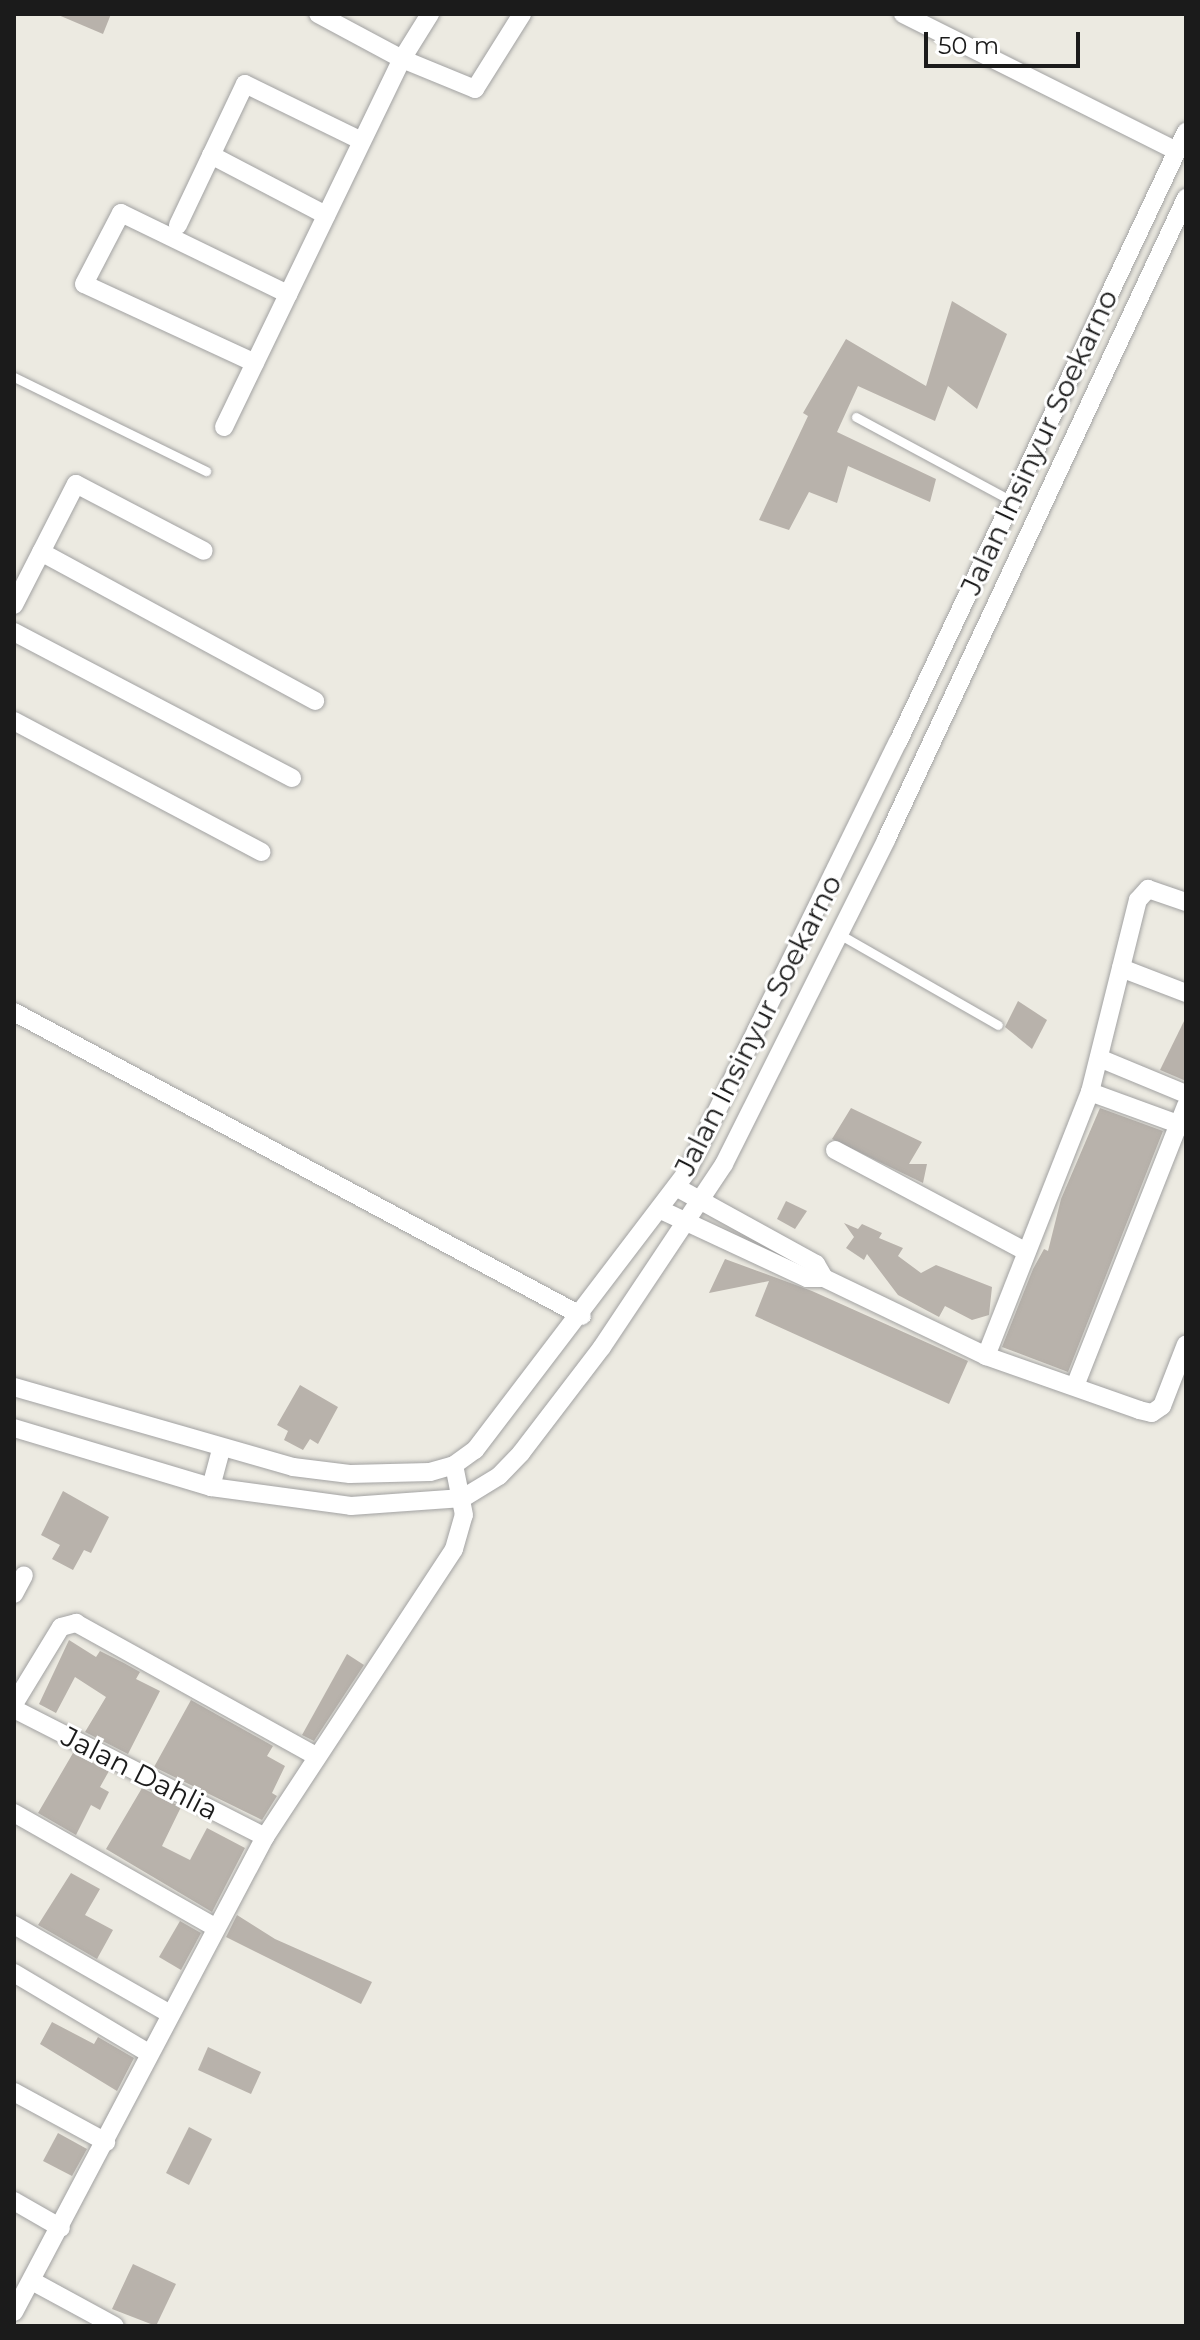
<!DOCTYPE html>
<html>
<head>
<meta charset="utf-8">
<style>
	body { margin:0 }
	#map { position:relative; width:1200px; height:2340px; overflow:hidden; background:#eceae1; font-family:Montserrat,sans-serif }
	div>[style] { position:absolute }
	.building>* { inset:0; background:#b8b2ab }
	.roads { filter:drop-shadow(0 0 2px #a2a2a2) drop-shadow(0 0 2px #a2a2a2) }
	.lane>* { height:9px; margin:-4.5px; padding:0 4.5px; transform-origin:4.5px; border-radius:4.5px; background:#fff }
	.street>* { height:18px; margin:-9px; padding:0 9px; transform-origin:9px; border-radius:9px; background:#fff }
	span { translate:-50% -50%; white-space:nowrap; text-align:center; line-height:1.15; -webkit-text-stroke:6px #fff; paint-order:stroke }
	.street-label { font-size:28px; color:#1b1b1b }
	.frame { position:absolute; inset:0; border:16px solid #1b1b1b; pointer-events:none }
	.scale { position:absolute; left:924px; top:32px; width:156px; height:36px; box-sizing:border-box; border:4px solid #1b1b1b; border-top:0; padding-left:10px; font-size:24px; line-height:28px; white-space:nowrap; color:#1b1b1b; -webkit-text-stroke:6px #fff; paint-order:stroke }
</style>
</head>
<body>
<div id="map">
	<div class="building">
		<i style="clip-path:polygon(56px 14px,111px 14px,103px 34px)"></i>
		<i style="clip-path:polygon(952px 301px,1007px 334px,977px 409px,948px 386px,935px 421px,858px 386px,837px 432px,936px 479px,930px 502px,848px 466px,837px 503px,809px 492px,789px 530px,759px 520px,808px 416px,803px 413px,846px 339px,926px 386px)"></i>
		<i style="clip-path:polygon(1018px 1001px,1047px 1020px,1032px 1049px,1005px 1027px)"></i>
		<i style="clip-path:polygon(1186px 1017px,1186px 1081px,1160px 1070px)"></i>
		<i style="clip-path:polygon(851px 1108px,922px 1142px,909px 1164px,927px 1164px,923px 1183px,832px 1139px)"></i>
		<i style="clip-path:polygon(1100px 1108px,1163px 1131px,1068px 1372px,1002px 1347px,1033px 1269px,1044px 1249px,1048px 1251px,1061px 1199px)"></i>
		<i style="clip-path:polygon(786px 1201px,807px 1211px,795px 1229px,777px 1219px)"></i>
		<i style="clip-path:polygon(844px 1223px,858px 1229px,862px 1224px,882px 1233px,879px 1238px,903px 1248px,898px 1256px,921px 1273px,936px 1265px,992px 1287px,989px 1315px,972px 1320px,945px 1306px,939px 1317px,898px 1295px,867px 1254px,864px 1260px,846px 1248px,854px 1237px)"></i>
		<i style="clip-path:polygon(725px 1259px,812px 1291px,968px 1361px,949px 1404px,755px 1316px,769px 1281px,709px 1293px)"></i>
		<i style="clip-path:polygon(300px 1385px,338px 1407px,318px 1444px,310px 1439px,303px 1450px,284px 1440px,288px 1431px,277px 1425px)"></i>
		<i style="clip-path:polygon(63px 1491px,109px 1517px,91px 1553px,84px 1550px,73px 1570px,52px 1559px,60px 1545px,41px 1535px)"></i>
		<i style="clip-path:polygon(69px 1640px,96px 1657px,100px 1651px,124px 1663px,140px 1672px,136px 1679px,160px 1691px,128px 1754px,85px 1732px,106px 1697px,75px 1677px,56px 1713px,39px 1704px)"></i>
		<i style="clip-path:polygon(347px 1654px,364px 1665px,314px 1741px,302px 1735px)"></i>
		<i style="clip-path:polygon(191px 1700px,273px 1746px,267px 1756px,285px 1766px,272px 1793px,277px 1796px,262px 1820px,154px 1767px)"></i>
		<i style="clip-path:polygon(73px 1753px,109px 1771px,100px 1787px,109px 1792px,100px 1810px,91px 1805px,76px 1835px,38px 1813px)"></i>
		<i style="clip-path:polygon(142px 1788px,181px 1807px,162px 1846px,190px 1860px,207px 1828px,245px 1848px,212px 1912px,106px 1849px)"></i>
		<i style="clip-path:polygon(71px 1873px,100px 1889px,85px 1915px,113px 1930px,97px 1959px,38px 1925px)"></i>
		<i style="clip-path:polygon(237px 1915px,275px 1939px,372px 1982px,361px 2004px,226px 1937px)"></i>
		<i style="clip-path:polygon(180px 1921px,201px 1933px,181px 1970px,159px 1957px)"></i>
		<i style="clip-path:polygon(52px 2022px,94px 2044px,98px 2037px,134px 2058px,117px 2091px,40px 2044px)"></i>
		<i style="clip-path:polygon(208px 2047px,261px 2072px,251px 2094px,198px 2070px)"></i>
		<i style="clip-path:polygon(189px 2127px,212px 2139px,189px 2185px,166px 2173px)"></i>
		<i style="clip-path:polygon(58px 2133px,87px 2149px,72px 2176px,43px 2161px)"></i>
		<i style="clip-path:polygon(133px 2264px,176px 2284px,156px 2326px,112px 2309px)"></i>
	</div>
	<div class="roads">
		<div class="lane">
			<i style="left:14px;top:377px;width:214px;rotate:26.1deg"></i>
			<i style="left:856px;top:417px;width:175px;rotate:28.3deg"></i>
			<i style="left:839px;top:934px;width:183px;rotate:29.8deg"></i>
		</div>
		<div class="street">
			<i style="left:430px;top:14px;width:53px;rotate:121.9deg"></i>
			<i style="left:402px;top:59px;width:79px;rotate:22.3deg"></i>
			<i style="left:475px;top:89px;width:89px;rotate:-57.9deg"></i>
			<i style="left:903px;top:14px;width:306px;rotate:26.6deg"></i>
			<i style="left:211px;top:155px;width:130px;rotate:27.6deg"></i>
			<i style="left:178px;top:225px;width:156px;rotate:-64.6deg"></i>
			<i style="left:245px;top:84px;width:130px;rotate:26deg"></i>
			<i style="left:255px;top:363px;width:188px;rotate:-155.2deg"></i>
			<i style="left:84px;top:284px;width:80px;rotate:-62.5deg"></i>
			<i style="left:121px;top:213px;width:186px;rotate:25.9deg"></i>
			<i style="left:224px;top:427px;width:409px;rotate:-64.2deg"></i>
			<i style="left:402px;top:59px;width:95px;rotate:-151.8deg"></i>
			<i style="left:41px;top:552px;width:312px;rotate:28.5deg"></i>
			<i style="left:14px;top:605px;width:136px;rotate:-62.9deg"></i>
			<i style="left:76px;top:484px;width:144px;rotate:27.6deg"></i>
			<i style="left:14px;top:632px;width:314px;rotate:27.7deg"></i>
			<i style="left:14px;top:721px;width:280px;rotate:27.9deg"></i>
			<i style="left:1121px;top:968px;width:70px;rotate:21deg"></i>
			<i style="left:14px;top:1012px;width:644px;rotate:28.16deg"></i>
			<i style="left:1099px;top:1058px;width:94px;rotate:22.5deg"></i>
			<i style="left:1090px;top:1092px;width:102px;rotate:20deg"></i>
			<i style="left:835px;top:1150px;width:217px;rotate:28deg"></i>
			<i style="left:676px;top:1187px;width:160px;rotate:28.8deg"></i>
			<i style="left:816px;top:1264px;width:16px;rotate:60deg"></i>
			<i style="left:661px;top:1210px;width:161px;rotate:25deg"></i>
			<i style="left:807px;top:1278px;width:17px"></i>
			<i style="left:824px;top:1278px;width:180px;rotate:25.7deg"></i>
			<i style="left:986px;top:1356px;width:162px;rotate:19.4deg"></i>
			<i style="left:1139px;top:1410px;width:13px;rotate:13deg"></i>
			<i style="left:1152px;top:1413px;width:12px;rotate:-35deg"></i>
			<i style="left:1162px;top:1406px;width:66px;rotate:-68.8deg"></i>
			<i style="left:986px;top:1356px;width:284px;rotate:-68.5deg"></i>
			<i style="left:1090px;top:1092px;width:198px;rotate:-76deg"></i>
			<i style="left:1138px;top:900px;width:15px;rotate:-48deg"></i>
			<i style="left:1148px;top:889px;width:40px;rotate:18.9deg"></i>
			<i style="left:1075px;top:1386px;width:302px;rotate:-68.4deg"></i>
			<i style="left:14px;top:1387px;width:290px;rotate:16deg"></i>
			<i style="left:293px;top:1467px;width:57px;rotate:7deg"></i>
			<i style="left:350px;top:1474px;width:80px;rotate:-1.4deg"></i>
			<i style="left:430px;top:1472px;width:25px;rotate:-16deg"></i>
			<i style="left:454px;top:1465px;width:26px;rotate:-36deg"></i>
			<i style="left:475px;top:1450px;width:352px;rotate:-52.7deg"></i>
			<i style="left:688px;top:1170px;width:477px;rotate:-63.9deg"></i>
			<i style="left:898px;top:742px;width:675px;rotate:-64.73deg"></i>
			<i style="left:14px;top:1428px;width:206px;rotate:16.7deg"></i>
			<i style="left:211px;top:1487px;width:141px;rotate:7.7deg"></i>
			<i style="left:351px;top:1506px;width:112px;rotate:-4.1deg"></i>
			<i style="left:463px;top:1498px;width:42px;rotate:-31.4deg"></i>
			<i style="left:499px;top:1476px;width:32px;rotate:-46deg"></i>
			<i style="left:521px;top:1453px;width:133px;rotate:-52.6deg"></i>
			<i style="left:602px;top:1347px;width:220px;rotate:-56.3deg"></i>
			<i style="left:724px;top:1164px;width:362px;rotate:-63.4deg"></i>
			<i style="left:886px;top:840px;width:709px;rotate:-64.95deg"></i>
			<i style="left:211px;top:1487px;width:39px;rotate:-75deg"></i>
			<i style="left:14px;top:1594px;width:21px;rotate:-62deg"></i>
			<i style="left:14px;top:1704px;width:90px;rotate:-58.6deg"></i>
			<i style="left:61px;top:1627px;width:16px;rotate:-15deg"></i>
			<i style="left:76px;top:1623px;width:274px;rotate:29deg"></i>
			<i style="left:14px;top:1709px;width:282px;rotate:27deg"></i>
			<i style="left:14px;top:1813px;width:231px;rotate:29.6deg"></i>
			<i style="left:14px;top:1925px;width:180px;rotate:29.7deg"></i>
			<i style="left:14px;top:1973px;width:157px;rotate:30.7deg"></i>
			<i style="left:14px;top:2092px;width:105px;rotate:28.5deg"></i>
			<i style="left:14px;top:2201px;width:54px;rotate:29.9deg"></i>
			<i style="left:32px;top:2281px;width:94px;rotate:28.5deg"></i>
			<i style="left:14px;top:2312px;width:537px;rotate:-62.15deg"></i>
			<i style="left:265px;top:1837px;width:344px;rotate:-56.7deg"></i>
			<i style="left:454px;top:1549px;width:35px;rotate:-74deg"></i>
			<i style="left:464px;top:1515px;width:51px;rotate:-101.3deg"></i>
		</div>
	</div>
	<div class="street-label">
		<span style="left:1039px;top:442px;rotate:-65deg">Jalan Insinyur Soekarno</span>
		<span style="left:758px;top:1025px;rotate:-63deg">Jalan Insinyur Soekarno</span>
		<span style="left:140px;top:1773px;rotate:27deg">Jalan Dahlia</span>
	</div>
	<div class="frame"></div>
	<div class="scale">50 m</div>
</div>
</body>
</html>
